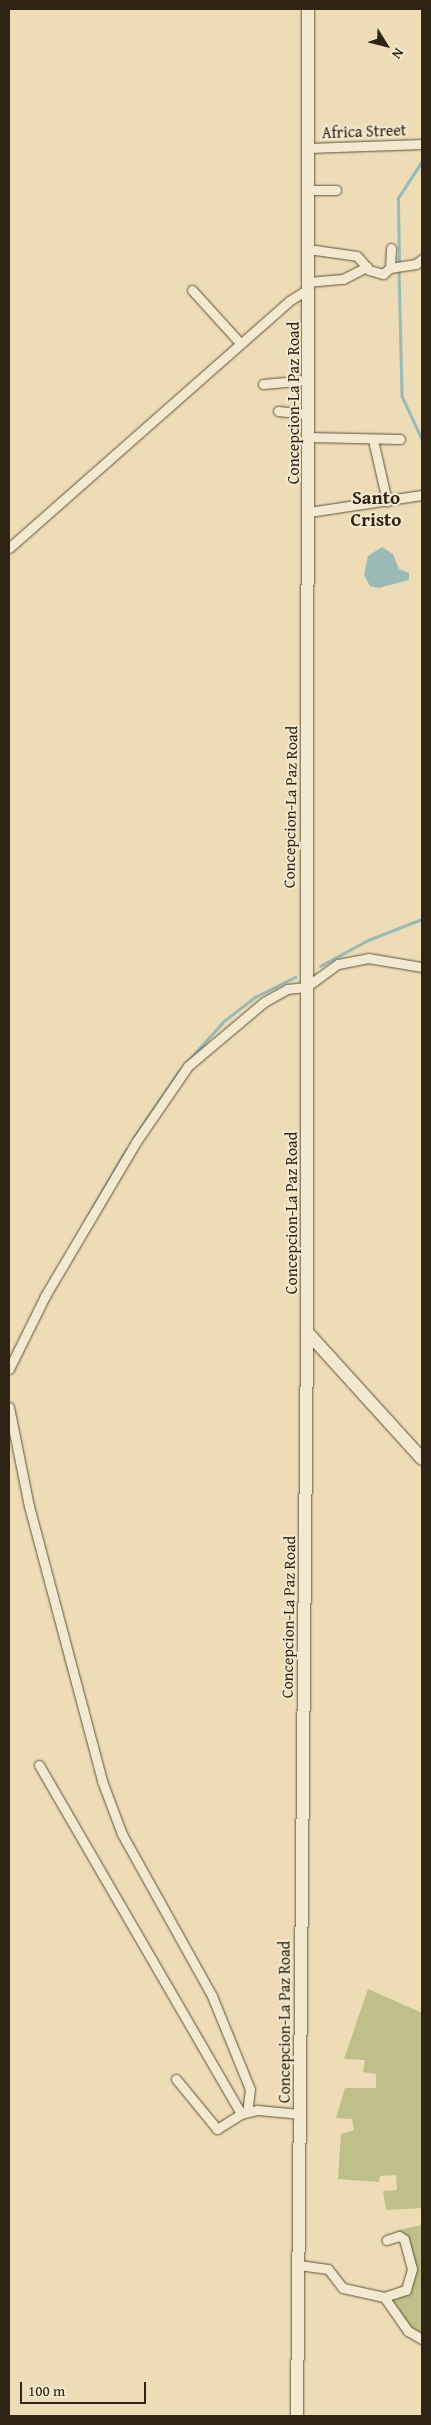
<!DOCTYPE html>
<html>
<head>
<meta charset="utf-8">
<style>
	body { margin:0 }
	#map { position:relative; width:431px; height:2425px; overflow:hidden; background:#eddcb6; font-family:"Gentium Book Plus",serif }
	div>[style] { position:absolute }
	.green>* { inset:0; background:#bebf89 }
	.water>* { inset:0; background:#9bbab6 }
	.stream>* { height:2.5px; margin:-1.25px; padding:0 1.25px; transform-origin:1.25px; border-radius:1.25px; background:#9bbab6 }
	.roads { filter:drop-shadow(0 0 1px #5e513c) drop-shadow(0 0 1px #5e513c) }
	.street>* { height:9px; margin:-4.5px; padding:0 4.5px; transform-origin:4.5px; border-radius:4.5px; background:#f3e8d0 }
	.secondary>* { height:12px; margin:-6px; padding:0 6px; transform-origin:6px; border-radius:6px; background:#f3e8d0 }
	span { translate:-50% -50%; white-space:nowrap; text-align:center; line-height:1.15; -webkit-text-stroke:4px #f3e8d0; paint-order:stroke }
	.street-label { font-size:16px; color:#2f2313 }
	.quarter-label { font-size:19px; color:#2f2313; font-weight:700 }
	.frame { position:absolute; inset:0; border:10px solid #2f2313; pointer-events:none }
	.north { position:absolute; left:361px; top:20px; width:50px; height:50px; -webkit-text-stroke:4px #f3e8d0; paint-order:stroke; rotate:126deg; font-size:14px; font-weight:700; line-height:20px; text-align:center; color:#2f2313 }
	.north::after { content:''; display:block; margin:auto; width:18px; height:22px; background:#2f2313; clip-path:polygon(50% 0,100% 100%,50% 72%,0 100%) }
	.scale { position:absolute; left:20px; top:2382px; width:126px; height:22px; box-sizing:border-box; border:2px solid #2f2313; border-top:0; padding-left:6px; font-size:15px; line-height:18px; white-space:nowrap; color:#2f2313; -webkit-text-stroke:4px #f3e8d0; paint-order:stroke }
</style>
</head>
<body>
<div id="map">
	<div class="green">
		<i style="clip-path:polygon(368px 1989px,422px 2013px,422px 2208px,386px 2210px,383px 2191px,397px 2190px,396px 2175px,380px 2176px,379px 2182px,338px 2179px,341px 2134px,354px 2130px,352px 2119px,336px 2118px,345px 2088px,376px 2088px,376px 2074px,363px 2072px,365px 2060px,344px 2059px)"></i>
		<i style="clip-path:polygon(422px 2225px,422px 2337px,412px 2333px,387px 2298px,404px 2293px,411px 2251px,409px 2240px,398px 2230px)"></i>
	</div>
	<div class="water">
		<i style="clip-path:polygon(382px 547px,393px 554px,399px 569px,409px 573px,409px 580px,379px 588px,370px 586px,364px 575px,368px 556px)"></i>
	</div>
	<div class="stream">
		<i style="left:399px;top:264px;width:66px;rotate:-90.9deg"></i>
		<i style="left:398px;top:198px;width:44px;rotate:-57deg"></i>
		<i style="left:399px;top:270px;width:126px;rotate:88.6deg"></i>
		<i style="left:402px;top:396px;width:47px;rotate:65.1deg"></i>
		<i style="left:320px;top:966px;width:55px;rotate:-28.4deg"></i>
		<i style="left:368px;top:940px;width:58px;rotate:-21.3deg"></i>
		<i style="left:186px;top:1063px;width:57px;rotate:-47.9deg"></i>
		<i style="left:224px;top:1021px;width:39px;rotate:-38deg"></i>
		<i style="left:255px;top:997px;width:45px;rotate:-26.6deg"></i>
		<i style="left:133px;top:1139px;width:82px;rotate:-55.9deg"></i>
		<i style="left:89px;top:1214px;width:74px;rotate:-60deg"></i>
	</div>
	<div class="roads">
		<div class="street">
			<i style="left:308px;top:148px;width:114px;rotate:-2deg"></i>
			<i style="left:308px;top:190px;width:28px"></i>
			<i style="left:308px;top:249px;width:49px;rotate:8.1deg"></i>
			<i style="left:357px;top:256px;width:18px;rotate:49deg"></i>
			<i style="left:369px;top:270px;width:15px;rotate:16deg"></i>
			<i style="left:383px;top:274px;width:9px;rotate:-41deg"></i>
			<i style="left:390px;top:268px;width:20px;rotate:-87deg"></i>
			<i style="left:390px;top:268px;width:26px;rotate:-9deg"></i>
			<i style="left:416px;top:264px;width:8px;rotate:-40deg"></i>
			<i style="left:307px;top:282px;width:36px;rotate:-5deg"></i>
			<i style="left:343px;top:279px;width:27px;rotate:-27deg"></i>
			<i style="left:192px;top:290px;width:72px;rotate:47.8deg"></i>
			<i style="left:263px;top:384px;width:45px;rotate:-5.1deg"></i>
			<i style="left:278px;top:411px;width:31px;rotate:6deg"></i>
			<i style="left:309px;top:437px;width:91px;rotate:1.3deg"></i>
			<i style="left:373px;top:440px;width:63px;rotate:77.1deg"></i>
			<i style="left:309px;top:512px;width:114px;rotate:-8.6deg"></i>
			<i style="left:9px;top:548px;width:373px;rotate:-41.4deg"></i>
			<i style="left:289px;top:301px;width:22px;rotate:-32deg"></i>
			<i style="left:9px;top:1369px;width:81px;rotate:-63.7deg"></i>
			<i style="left:45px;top:1296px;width:179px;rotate:-59.4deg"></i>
			<i style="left:136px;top:1142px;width:92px;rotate:-55.6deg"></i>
			<i style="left:188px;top:1066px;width:99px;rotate:-40.1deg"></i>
			<i style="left:264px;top:1002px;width:26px;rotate:-29deg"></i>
			<i style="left:287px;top:989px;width:19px;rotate:-6deg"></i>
			<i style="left:306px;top:987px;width:39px;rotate:-36deg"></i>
			<i style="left:338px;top:964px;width:31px;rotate:-11deg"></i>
			<i style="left:368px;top:958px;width:55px;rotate:9.5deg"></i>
			<i style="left:9px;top:1407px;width:101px;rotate:78.6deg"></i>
			<i style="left:29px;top:1506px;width:285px;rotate:75.1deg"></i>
			<i style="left:102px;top:1781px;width:57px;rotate:69.3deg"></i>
			<i style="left:122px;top:1834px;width:185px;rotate:60.9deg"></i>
			<i style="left:212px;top:1996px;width:100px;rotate:67.8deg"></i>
			<i style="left:250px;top:2089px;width:23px;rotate:97deg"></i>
			<i style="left:39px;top:1765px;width:403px;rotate:59.9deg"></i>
			<i style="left:176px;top:2079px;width:65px;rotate:50.6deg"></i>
			<i style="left:217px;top:2129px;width:28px;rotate:-32deg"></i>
			<i style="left:241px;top:2114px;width:16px;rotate:-14deg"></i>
			<i style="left:257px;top:2110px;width:43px;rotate:5.3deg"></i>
			<i style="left:299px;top:2265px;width:29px;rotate:8deg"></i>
			<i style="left:328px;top:2269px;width:24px;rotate:52deg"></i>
			<i style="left:343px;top:2288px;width:42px;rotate:12.4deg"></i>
			<i style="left:384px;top:2297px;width:42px;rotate:54.8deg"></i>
			<i style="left:408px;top:2331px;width:16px;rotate:30deg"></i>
			<i style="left:384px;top:2297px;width:23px;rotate:-18deg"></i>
			<i style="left:406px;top:2290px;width:22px;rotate:-74deg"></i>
			<i style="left:412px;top:2269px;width:31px;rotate:-105deg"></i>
			<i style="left:404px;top:2239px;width:6px;rotate:-149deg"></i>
			<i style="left:399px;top:2236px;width:13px;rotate:162deg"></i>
		</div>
		<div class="secondary">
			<i style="left:307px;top:1332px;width:171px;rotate:47.8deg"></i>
			<i style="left:297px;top:2416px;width:1084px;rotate:-89.47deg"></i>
			<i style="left:307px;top:1332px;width:1323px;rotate:-89.96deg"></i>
		</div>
	</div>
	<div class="street-label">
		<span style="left:364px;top:131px;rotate:-2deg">Africa Street</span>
		<span style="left:293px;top:403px;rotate:-90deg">Concepcion-La Paz Road</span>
		<span style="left:290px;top:807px;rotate:-89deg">Concepcion-La Paz Road</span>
		<span style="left:291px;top:1213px;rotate:-90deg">Concepcion-La Paz Road</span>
		<span style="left:288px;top:1617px;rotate:-89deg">Concepcion-La Paz Road</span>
		<span style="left:284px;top:2022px;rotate:-90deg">Concepcion-La Paz Road</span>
	</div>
	<div class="quarter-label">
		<span style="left:376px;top:509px">Santo<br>Cristo</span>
	</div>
	<div class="frame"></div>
	<div class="north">N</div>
	<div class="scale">100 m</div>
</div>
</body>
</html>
